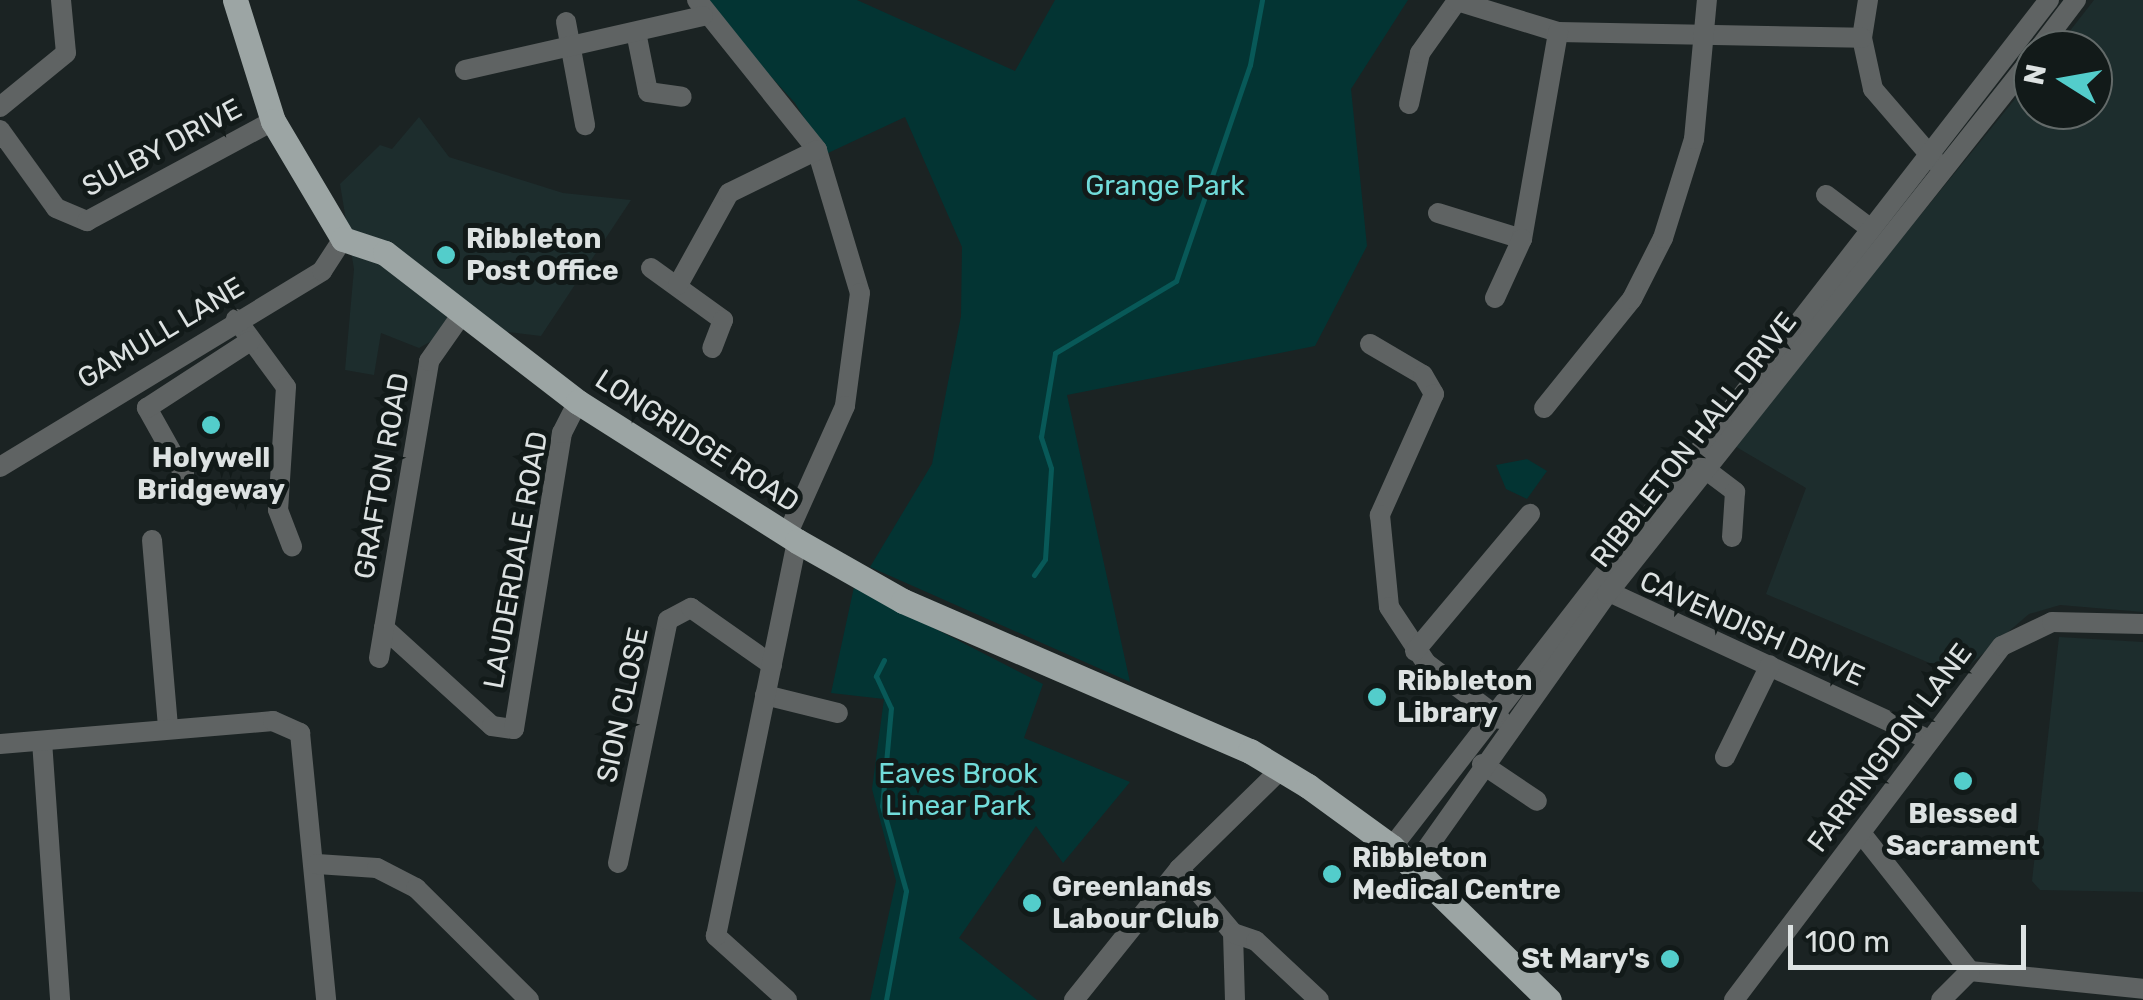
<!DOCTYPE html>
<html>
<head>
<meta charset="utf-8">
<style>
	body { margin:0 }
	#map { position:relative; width:2143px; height:1000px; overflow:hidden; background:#1b2323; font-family:Rubik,sans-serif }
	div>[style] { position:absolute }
	.built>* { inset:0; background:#1d2d2d }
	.green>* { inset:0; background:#033433 }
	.stream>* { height:5px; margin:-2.5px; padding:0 2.5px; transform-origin:2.5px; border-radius:2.5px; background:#085958 }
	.minor>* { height:20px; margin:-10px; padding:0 10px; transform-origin:10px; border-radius:10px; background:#5f6363 }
	.major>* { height:25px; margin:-12.5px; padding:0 12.5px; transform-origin:12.5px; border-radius:12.5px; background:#9ca5a4 }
	.dots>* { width:28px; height:28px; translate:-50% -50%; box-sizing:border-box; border:5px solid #121a19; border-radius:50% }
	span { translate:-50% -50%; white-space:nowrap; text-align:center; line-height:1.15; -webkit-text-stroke:10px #121a19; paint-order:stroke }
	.street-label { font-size:28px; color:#dde2e2 }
	.park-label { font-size:28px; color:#71dcda }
	.poi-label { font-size:28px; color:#dde2e2; font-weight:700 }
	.left { translate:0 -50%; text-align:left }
	.right { translate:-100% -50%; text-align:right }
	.north { position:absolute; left:2013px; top:30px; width:100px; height:100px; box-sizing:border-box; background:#121a19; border:2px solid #636a69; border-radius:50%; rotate:281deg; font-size:28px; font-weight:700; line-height:40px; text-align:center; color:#dde2e2 }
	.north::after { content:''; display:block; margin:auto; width:35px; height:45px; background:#53cdcb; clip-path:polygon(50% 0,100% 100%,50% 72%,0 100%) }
	.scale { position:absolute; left:1788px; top:925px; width:238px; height:45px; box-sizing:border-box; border:5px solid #dde2e2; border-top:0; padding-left:12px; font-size:30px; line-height:35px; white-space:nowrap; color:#dde2e2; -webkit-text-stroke:8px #121a19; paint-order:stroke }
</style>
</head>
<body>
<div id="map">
	<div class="built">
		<i style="clip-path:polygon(2094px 0,2143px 0,2143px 612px,2060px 605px,2029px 614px,1958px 675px,1766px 594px,1806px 488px,1733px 445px,2033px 77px,2033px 110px,2093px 110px,2093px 50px,2055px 50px)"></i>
		<i style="clip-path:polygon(419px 117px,449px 157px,563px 193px,631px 200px,541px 336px,458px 326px,419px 348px,381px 333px,374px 375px,345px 370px,354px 269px,340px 184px,380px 145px,392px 149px)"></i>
		<i style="clip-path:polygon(2059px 637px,2143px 642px,2143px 892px,2040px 890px,2032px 881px)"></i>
	</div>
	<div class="green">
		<i style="clip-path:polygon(701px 0,857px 0,1015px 71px,1055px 0,1408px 0,1351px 89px,1367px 246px,1315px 346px,1067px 395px,1130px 682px,870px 567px,932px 464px,961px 316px,962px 247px,905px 117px,826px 154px,795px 103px)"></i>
		<i style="clip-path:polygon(1527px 459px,1547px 471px,1527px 499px,1506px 489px,1496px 465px)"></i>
		<i style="clip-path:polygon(854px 587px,1043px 684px,1024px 738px,1130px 782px,1063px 863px,1036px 826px,959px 938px,1037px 1000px,870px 1000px,896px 881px,872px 789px,884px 699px,831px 693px)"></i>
	</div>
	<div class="stream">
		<i style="left:1034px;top:575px;width:19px;rotate:-55deg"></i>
		<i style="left:1045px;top:559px;width:91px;rotate:-86.2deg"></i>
		<i style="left:1051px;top:468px;width:33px;rotate:-108deg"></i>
		<i style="left:1041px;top:437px;width:85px;rotate:-80.5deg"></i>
		<i style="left:1055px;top:353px;width:141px;rotate:-30.8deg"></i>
		<i style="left:1176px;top:281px;width:228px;rotate:-71.1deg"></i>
		<i style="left:1250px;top:65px;width:66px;rotate:-79.5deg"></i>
		<i style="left:884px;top:660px;width:18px;rotate:117deg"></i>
		<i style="left:876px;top:676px;width:35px;rotate:65deg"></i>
		<i style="left:891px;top:708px;width:98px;rotate:95.2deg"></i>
		<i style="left:882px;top:806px;width:88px;rotate:74.2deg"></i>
		<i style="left:906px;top:891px;width:111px;rotate:100.4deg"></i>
	</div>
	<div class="minor">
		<i style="left:697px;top:0;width:192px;rotate:51.3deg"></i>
		<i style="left:817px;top:150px;width:149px;rotate:73.3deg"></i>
		<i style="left:860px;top:293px;width:114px;rotate:97.6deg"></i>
		<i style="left:845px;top:406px;width:141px;rotate:114.2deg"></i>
		<i style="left:1868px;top:0;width:38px;rotate:99deg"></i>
		<i style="left:1862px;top:38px;width:52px;rotate:77.8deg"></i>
		<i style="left:1873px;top:89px;width:96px;rotate:49.2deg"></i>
		<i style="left:566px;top:22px;width:105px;rotate:79.5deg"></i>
		<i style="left:637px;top:37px;width:56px;rotate:78.7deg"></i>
		<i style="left:648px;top:92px;width:34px;rotate:8deg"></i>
		<i style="left:2038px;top:50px;width:63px;rotate:-52.8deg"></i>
		<i style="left:465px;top:70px;width:244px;rotate:-12.8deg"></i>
		<i style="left:1409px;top:104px;width:52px;rotate:-77.8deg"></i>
		<i style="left:1420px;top:53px;width:64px;rotate:-54.6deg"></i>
		<i style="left:1457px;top:1px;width:106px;rotate:17.1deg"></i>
		<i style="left:1558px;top:32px;width:304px;rotate:1.1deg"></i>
		<i style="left:0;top:107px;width:85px;rotate:-39.3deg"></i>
		<i style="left:66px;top:53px;width:53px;rotate:-95.4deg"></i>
		<i style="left:0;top:130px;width:96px;rotate:54.3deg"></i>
		<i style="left:56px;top:208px;width:34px;rotate:23deg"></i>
		<i style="left:87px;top:221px;width:211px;rotate:-28.3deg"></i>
		<i style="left:1826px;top:195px;width:56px;rotate:37.1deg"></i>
		<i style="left:1438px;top:213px;width:88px;rotate:17.2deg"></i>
		<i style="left:1522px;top:239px;width:210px;rotate:-80.1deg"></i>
		<i style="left:651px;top:268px;width:89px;rotate:35.8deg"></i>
		<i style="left:723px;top:320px;width:30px;rotate:111deg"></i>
		<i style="left:678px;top:285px;width:105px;rotate:-61deg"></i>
		<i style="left:729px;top:193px;width:98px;rotate:-26deg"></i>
		<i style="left:1495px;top:298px;width:65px;rotate:-65.4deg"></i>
		<i style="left:236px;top:319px;width:84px;rotate:53.7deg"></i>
		<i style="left:286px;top:387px;width:123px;rotate:93.7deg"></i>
		<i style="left:278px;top:510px;width:39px;rotate:69deg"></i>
		<i style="left:1370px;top:344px;width:61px;rotate:30.3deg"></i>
		<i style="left:1423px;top:375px;width:22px;rotate:60deg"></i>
		<i style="left:1434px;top:394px;width:133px;rotate:114.1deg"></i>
		<i style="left:1380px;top:515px;width:92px;rotate:84.4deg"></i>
		<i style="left:1389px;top:607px;width:67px;rotate:56.5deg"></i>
		<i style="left:1426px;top:663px;width:93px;rotate:37.1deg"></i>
		<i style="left:1544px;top:408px;width:140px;rotate:-51.1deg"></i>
		<i style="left:1632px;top:299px;width:68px;rotate:-63.1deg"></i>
		<i style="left:1663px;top:238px;width:104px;rotate:-72.6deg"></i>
		<i style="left:1694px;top:139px;width:140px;rotate:-84.7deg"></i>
		<i style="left:0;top:467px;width:377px;rotate:-31.3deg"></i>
		<i style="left:322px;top:271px;width:38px;rotate:-57deg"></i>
		<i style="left:1705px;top:469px;width:38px;rotate:37deg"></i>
		<i style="left:1735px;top:492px;width:45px;rotate:93.8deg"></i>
		<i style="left:184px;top:474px;width:76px;rotate:-119.3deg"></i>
		<i style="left:147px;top:408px;width:123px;rotate:-33deg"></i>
		<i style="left:152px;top:540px;width:189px;rotate:85.1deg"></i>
		<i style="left:1596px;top:586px;width:368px;rotate:24.8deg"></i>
		<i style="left:384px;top:628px;width:146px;rotate:42.2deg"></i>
		<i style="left:492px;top:726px;width:22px;rotate:8deg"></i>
		<i style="left:514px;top:729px;width:300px;rotate:-80.8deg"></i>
		<i style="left:562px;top:433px;width:35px;rotate:-63deg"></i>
		<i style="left:1415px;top:651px;width:179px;rotate:-50deg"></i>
		<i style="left:379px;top:658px;width:301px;rotate:-80.4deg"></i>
		<i style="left:429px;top:361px;width:57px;rotate:-54.9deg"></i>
		<i style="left:765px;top:695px;width:75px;rotate:13.9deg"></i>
		<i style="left:42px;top:741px;width:260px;rotate:86deg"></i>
		<i style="left:0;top:744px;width:274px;rotate:-4.8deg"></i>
		<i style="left:273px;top:721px;width:30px;rotate:24deg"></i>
		<i style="left:300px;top:733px;width:268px;rotate:84.4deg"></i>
		<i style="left:1725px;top:757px;width:102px;rotate:-63.9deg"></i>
		<i style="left:1482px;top:764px;width:66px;rotate:33.9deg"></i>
		<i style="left:1861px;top:833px;width:176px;rotate:51.7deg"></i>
		<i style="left:1970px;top:971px;width:174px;rotate:5.9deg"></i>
		<i style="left:1392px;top:847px;width:1072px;rotate:-52.2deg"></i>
		<i style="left:618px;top:863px;width:248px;rotate:-78.4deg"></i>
		<i style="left:668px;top:620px;width:26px;rotate:-28deg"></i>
		<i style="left:691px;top:608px;width:99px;rotate:35.1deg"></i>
		<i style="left:317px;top:864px;width:60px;rotate:3.8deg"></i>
		<i style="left:377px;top:868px;width:44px;rotate:27.1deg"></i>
		<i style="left:416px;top:888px;width:159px;rotate:44.7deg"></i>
		<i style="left:1413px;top:868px;width:336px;rotate:-54.7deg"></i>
		<i style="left:1607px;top:594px;width:685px;rotate:-51.58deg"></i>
		<i style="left:1179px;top:869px;width:84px;rotate:49.8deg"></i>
		<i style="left:1233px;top:933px;width:67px;rotate:88.3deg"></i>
		<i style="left:1233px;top:933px;width:24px;rotate:19deg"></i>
		<i style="left:1256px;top:941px;width:86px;rotate:43.1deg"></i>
		<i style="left:787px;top:1000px;width:96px;rotate:-138deg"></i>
		<i style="left:716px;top:936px;width:403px;rotate:-78.4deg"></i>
		<i style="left:1074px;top:1000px;width:168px;rotate:-51.3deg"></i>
		<i style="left:1179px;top:869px;width:141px;rotate:-44.4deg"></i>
		<i style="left:1734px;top:1000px;width:444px;rotate:-52.9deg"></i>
		<i style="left:2002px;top:646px;width:55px;rotate:-25.6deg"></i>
		<i style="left:2052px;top:622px;width:91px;rotate:1.3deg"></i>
		<i style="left:1941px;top:1000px;width:41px;rotate:-45deg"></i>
	</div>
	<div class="major">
		<i style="left:235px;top:0;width:127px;rotate:72.6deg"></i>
		<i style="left:273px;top:121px;width:137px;rotate:59.3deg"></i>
		<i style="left:343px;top:239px;width:44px;rotate:18.4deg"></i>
		<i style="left:385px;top:253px;width:244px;rotate:37.7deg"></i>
		<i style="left:578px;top:402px;width:259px;rotate:32.4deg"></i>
		<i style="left:797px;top:541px;width:122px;rotate:29.5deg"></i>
		<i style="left:903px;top:601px;width:378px;rotate:23.4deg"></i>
		<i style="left:1250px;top:751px;width:68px;rotate:31.1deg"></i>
		<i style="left:1308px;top:786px;width:104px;rotate:36deg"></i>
		<i style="left:1392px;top:847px;width:219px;rotate:44.3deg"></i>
	</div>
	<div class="dots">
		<i style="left:446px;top:255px;background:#53cdcb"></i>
		<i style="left:211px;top:425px;background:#53cdcb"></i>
		<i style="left:1377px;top:697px;background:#53cdcb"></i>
		<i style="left:1963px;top:781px;background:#53cdcb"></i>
		<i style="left:1332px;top:874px;background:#53cdcb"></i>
		<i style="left:1032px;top:903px;background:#53cdcb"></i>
		<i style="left:1670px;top:959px;background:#53cdcb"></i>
	</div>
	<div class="street-label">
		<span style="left:162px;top:148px;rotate:-28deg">SULBY DRIVE</span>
		<span style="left:161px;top:333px;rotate:-31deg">GAMULL LANE</span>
		<span style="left:1694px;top:440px;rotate:-52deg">RIBBLETON HALL DRIVE</span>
		<span style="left:697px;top:441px;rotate:33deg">LONGRIDGE ROAD</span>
		<span style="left:382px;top:476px;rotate:-80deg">GRAFTON ROAD</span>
		<span style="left:516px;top:560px;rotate:-80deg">LAUDERDALE ROAD</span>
		<span style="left:1752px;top:629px;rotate:24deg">CAVENDISH DRIVE</span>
		<span style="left:623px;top:705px;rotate:-78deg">SION CLOSE</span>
		<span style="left:1890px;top:748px;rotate:-53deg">FARRINGDON LANE</span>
	</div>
	<div class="park-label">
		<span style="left:1165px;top:186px">Grange Park</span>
		<span style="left:958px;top:790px">Eaves Brook<br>Linear Park</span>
	</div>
	<div class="poi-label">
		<span class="left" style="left:466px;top:255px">Ribbleton<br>Post Office</span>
		<span style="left:211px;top:474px">Holywell<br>Bridgeway</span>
		<span class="left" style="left:1397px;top:697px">Ribbleton<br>Library</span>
		<span style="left:1963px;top:830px">Blessed<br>Sacrament</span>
		<span class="left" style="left:1352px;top:874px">Ribbleton<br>Medical Centre</span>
		<span class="left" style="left:1052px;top:903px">Greenlands<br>Labour Club</span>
		<span class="right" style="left:1650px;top:959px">St Mary's</span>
	</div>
	<div class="north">N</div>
	<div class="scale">100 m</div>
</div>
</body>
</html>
